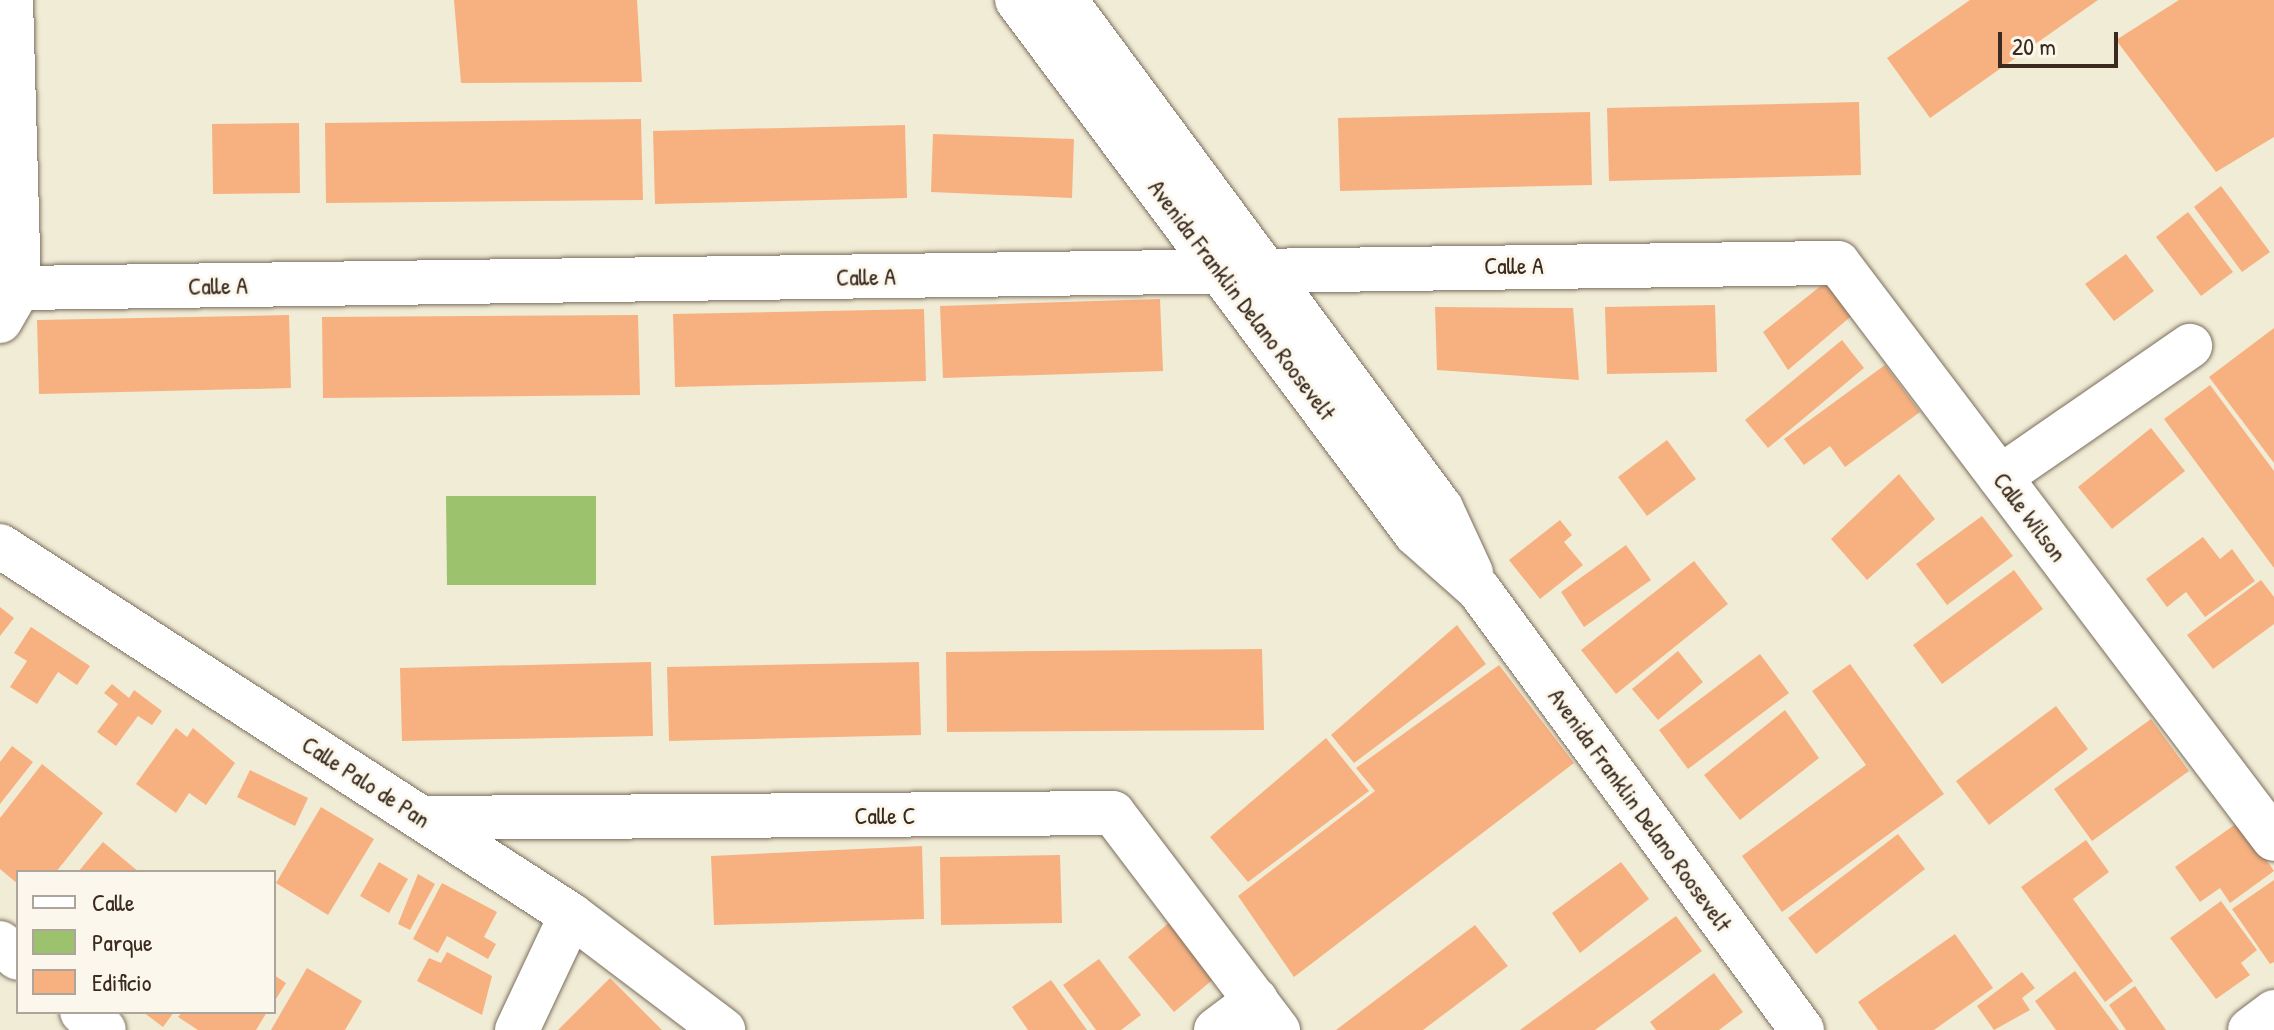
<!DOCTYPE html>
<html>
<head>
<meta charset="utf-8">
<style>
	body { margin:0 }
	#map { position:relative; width:2274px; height:1030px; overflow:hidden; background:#f1ecd5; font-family:"Patrick Hand",sans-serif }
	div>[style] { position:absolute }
	.green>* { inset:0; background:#9cc26d }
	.building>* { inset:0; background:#f7b180 }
	.roads { filter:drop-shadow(0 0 2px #7b6e5e) drop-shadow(0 0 2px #7b6e5e) }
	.minor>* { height:44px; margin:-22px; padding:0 22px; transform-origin:22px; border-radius:22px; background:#fff }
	span { translate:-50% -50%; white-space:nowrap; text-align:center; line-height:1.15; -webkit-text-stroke:6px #fbf7ec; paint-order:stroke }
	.street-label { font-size:24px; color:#3b2a1e }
	.legend { position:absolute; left:16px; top:870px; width:260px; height:144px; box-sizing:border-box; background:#fbf7ec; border:2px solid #aea59a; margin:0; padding:10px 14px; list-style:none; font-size:24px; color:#3b2a1e }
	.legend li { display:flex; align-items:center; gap:16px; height:40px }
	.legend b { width:40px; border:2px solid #aea59a }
	.scale { position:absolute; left:1998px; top:32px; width:120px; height:36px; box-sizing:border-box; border:4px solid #3b2a1e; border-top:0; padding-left:10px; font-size:24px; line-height:28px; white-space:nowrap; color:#3b2a1e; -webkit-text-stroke:6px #fbf7ec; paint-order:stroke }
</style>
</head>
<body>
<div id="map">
	<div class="green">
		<i style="clip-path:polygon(446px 496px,596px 496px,596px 585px,447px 585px)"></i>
	</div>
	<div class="building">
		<i style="clip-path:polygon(454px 0,637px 0,642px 82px,461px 83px)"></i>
		<i style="clip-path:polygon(1970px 0,2098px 0,1930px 118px,1887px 58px)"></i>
		<i style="clip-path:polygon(2179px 0,2274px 0,2274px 137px,2216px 172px,2116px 40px)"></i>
		<i style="clip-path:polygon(1859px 102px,1861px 175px,1609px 181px,1607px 108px)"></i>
		<i style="clip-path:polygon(1590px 112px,1592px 185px,1340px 191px,1338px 118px)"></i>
		<i style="clip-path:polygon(641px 119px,643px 200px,326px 203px,325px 123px)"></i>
		<i style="clip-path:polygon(299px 123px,300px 193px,213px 194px,212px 124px)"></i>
		<i style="clip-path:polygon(905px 125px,907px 198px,655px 204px,653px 131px)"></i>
		<i style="clip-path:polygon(933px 134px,1074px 139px,1072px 198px,931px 192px)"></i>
		<i style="clip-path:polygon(2221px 186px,2270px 252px,2242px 272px,2194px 207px)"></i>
		<i style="clip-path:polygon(2188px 212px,2233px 272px,2201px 296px,2156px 237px)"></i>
		<i style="clip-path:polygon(2126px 254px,2154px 291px,2114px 321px,2085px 284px)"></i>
		<i style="clip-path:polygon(1827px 281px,1856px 312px,1788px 370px,1763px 332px)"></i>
		<i style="clip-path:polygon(1160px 299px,1163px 371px,943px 378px,940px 306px)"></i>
		<i style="clip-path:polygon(1715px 305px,1717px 372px,1607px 374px,1605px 307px)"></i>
		<i style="clip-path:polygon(1435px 307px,1573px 308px,1579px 380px,1437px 370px)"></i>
		<i style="clip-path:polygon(924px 309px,926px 381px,675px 387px,673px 314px)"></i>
		<i style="clip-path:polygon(289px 315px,291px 388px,39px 394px,37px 320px)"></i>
		<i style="clip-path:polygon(638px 315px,640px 395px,323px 398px,322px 317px)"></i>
		<i style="clip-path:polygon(2274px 328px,2274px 463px,2209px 377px)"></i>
		<i style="clip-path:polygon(1842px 340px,1864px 368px,1768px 448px,1745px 420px)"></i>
		<i style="clip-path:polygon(1885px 365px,1920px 412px,1845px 467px,1830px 446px,1804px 465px,1784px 439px)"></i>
		<i style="clip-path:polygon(2210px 385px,2274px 471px,2274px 568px,2164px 419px)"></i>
		<i style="clip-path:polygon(2151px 428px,2185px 471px,2112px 529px,2078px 487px)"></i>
		<i style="clip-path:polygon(1667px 440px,1696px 479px,1647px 516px,1618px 477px)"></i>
		<i style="clip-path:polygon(1899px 474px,1935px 519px,1867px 580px,1831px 539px)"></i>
		<i style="clip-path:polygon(1982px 516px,2013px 556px,1947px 605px,1916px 564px)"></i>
		<i style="clip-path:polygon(1560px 520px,1572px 535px,1564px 542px,1583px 565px,1540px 599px,1509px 560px)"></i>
		<i style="clip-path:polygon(2203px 537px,2220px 559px,2232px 549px,2255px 581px,2205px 617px,2186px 592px,2167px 607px,2146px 579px)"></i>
		<i style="clip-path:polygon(1626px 545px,1651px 580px,1584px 627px,1561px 592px)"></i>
		<i style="clip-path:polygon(1694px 561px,1728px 604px,1616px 694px,1581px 650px)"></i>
		<i style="clip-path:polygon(2014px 570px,2043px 609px,1942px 684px,1913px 645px)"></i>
		<i style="clip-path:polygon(2261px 580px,2274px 597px,2274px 624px,2213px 669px,2187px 635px)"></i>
		<i style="clip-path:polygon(0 607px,14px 618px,0 636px)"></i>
		<i style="clip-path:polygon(1457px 625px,1486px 664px,1354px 763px,1331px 735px)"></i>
		<i style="clip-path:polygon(31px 627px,90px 666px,77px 685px,58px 672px,37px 704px,10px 687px,27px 661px,14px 653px)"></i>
		<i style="clip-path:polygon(1262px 649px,1264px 730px,947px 732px,946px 652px)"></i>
		<i style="clip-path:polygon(1678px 651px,1703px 682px,1658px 720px,1632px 689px)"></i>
		<i style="clip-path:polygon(1760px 654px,1789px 693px,1688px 769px,1659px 730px)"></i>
		<i style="clip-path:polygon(651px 662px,653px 736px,402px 741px,400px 668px)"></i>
		<i style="clip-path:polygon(919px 662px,921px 735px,669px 741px,667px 667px)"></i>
		<i style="clip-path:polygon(1850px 664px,1944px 794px,1782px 912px,1742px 856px,1866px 765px,1812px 691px)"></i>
		<i style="clip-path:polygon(1499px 665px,1574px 763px,1294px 977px,1238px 896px,1375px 791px,1356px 768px)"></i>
		<i style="clip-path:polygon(112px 684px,129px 698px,134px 690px,162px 711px,152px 725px,138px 716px,116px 746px,97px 732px,118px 704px,104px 693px)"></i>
		<i style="clip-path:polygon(2056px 706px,2088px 749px,1989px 825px,1956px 781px)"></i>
		<i style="clip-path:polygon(1785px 710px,1819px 758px,1740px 820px,1704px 775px)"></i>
		<i style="clip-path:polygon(2151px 719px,2189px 771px,2092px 841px,2054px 789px)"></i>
		<i style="clip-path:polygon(176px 728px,187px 737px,193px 728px,235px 763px,206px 805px,189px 793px,176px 813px,136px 784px)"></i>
		<i style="clip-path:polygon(1326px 738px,1369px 791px,1248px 882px,1210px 837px)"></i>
		<i style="clip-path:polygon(12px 746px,33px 762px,0 804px,0 762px)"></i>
		<i style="clip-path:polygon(42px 764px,103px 813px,56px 872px,18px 872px,18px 884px,0 869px,0 818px)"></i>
		<i style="clip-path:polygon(250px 770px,308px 798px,295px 826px,237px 797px)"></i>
		<i style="clip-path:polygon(321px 807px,374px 839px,328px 915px,276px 883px)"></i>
		<i style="clip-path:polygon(2240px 821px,2274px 871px,2230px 903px,2220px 888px,2200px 902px,2175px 867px)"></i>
		<i style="clip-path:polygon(1898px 834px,1925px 869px,1816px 954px,1788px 918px)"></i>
		<i style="clip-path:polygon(2086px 840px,2109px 872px,2073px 899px,2133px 981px,2105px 1002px,2021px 887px)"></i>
		<i style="clip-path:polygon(103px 842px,139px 872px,78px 872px)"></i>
		<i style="clip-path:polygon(922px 846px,924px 919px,714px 925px,711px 856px)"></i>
		<i style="clip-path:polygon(1060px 855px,1062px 923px,941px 925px,940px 857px)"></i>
		<i style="clip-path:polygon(379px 862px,408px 879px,389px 913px,360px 896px)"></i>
		<i style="clip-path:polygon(1621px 862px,1649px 899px,1580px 953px,1552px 913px)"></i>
		<i style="clip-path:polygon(418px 874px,435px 884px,410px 930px,398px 924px)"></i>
		<i style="clip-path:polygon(2274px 880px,2274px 962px,2270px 964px,2232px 909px)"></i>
		<i style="clip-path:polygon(442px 883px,497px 912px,484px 937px,496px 944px,488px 959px,447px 936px,438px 953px,413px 939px)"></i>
		<i style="clip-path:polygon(2221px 901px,2257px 950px,2241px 963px,2250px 975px,2216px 999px,2170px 938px)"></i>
		<i style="clip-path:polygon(1676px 916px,1702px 951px,1595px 1030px,1520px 1030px)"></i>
		<i style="clip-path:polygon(1176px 917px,1222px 972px,1174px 1012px,1128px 957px)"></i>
		<i style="clip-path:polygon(1475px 925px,1508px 966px,1423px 1030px,1336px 1030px)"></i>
		<i style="clip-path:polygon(1955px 934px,1993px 988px,1934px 1030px,1878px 1030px,1858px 1002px)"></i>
		<i style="clip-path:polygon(447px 952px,492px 976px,482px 1015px,417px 981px,429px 958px,441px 963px)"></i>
		<i style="clip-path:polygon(1099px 959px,1141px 1015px,1121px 1030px,1096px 1030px,1063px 985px)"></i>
		<i style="clip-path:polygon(307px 968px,362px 1001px,345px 1030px,271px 1030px)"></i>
		<i style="clip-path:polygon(2075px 971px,2119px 1030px,2056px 1030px,2035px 1001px)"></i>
		<i style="clip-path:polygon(2022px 972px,2035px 988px,2022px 998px,2030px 1010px,1994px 1030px,1977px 1006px)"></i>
		<i style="clip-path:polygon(1714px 973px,1743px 1012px,1719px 1030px,1656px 1030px,1650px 1022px)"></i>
		<i style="clip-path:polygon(274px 975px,286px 983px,274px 1002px)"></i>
		<i style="clip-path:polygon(610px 978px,662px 1030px,558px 1030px)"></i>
		<i style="clip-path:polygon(1051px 980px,1087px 1030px,1028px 1030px,1012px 1007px)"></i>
		<i style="clip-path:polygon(2135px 986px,2166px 1030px,2126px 1030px,2109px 1005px)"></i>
		<i style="clip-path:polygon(143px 1012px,174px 1012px,163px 1027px)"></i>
		<i style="clip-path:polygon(182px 1012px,267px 1012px,256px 1030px,198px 1030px,178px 1017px)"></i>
	</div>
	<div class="roads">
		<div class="minor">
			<i style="left:11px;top:0;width:288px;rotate:88.4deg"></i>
			<i style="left:1017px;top:0;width:667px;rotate:53.23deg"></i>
			<i style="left:1416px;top:534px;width:84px;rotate:41.6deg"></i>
			<i style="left:1479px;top:590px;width:546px;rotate:53.72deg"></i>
			<i style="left:1065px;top:0;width:632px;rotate:53.49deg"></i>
			<i style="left:1441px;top:508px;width:72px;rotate:65.2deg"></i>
			<i style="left:19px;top:288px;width:1819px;rotate:-0.79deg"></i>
			<i style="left:1838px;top:263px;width:722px;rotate:52.88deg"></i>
			<i style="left:0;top:321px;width:38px;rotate:-60deg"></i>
			<i style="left:2000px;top:477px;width:231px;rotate:-34.6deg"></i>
			<i style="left:0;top:546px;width:680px;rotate:32.87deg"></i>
			<i style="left:571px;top:915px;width:191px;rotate:37.1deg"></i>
			<i style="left:422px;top:818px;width:691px;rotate:-0.41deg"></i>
			<i style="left:1113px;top:813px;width:273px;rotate:52.8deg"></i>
			<i style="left:0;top:943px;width:23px;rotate:40deg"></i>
			<i style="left:82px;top:1012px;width:28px;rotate:39deg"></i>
			<i style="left:517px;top:1030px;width:127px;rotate:-64.8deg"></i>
			<i style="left:1216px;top:1030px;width:50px;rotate:-36.9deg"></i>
			<i style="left:2250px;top:1030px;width:30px;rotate:-37deg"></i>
		</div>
	</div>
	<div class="street-label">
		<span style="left:1514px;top:266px">Calle A</span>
		<span style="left:866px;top:277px;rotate:-1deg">Calle A</span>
		<span style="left:218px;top:286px;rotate:-1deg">Calle A</span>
		<span style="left:1242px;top:300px;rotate:53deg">Avenida Franklin Delano Roosevelt</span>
		<span style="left:2030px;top:517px;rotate:53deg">Calle Wilson</span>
		<span style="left:366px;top:782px;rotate:33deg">Calle Palo de Pan</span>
		<span style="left:1640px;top:810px;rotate:54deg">Avenida Franklin Delano Roosevelt</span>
		<span style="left:885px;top:816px">Calle C</span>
	</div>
	<ul class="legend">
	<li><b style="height:10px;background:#fff"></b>Calle</li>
	<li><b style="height:22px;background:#9cc26d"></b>Parque</li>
	<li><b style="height:22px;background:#f7b180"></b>Edificio</li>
	</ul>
	<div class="scale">20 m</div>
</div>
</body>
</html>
